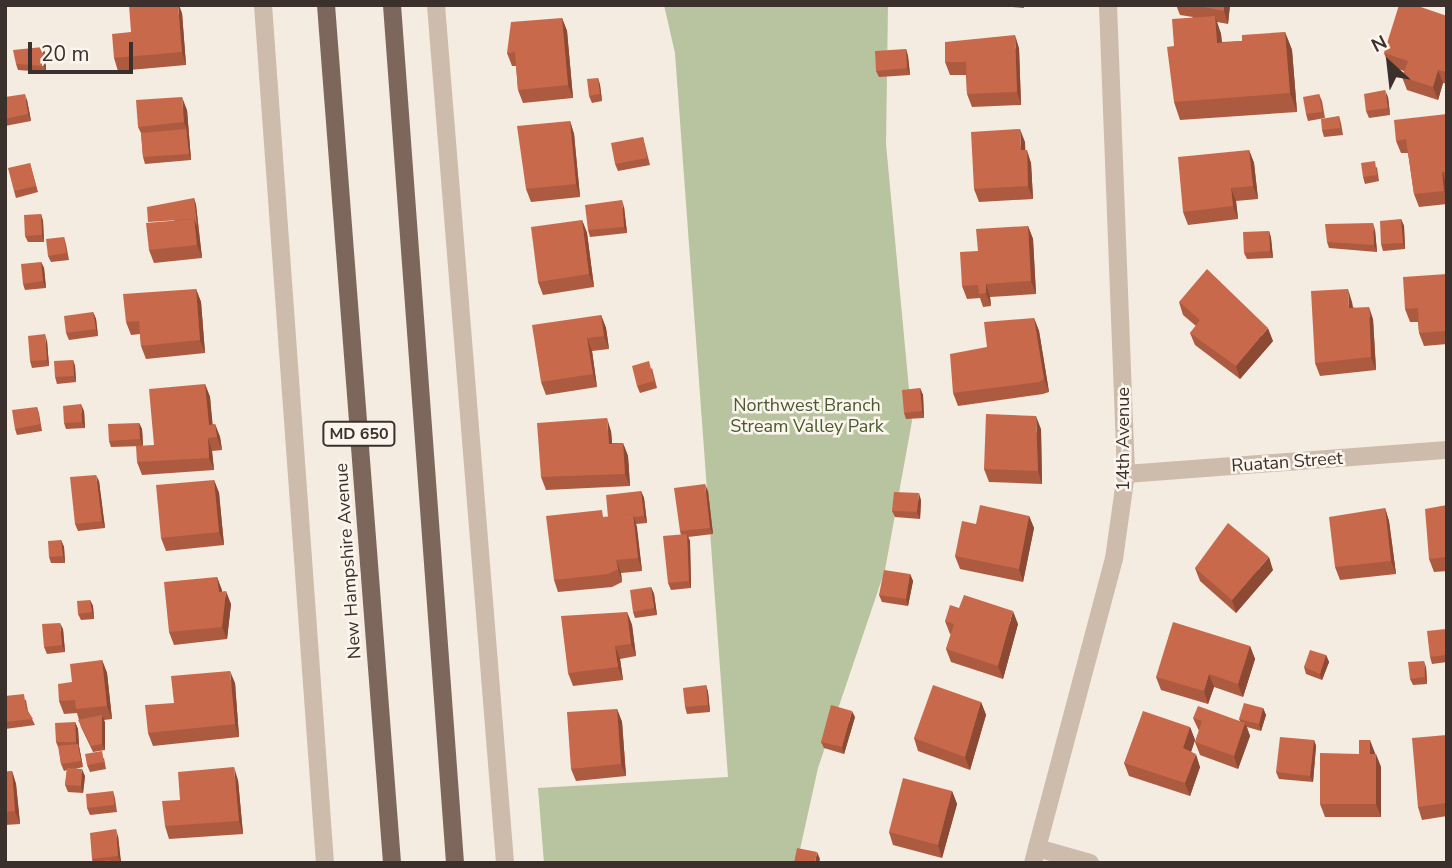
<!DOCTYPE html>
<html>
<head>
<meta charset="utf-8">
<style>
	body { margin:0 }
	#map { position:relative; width:1452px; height:868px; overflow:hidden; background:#f4ebe1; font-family:"Nunito Sans",sans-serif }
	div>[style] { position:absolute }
	.green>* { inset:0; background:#b8c4a0 }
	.lane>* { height:18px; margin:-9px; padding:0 9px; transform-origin:9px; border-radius:9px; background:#cdbbac }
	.street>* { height:18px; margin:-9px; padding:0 9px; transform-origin:9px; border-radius:9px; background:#cdbbac }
	.primary>* { height:18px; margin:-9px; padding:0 9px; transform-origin:9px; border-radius:9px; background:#7d675c }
	.wall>* { inset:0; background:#ac5a40 }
	.shaded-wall>* { inset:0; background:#8c4a34 }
	.building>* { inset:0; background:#c8694b }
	span { translate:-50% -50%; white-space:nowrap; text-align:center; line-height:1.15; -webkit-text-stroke:5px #fbf5ee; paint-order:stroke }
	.shield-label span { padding:2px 5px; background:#fbf5ee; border:2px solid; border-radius:5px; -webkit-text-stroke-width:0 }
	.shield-label { font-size:16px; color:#3b302b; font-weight:700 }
	.park-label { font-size:18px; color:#4a5a2e }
	.street-label { font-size:18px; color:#3b302b }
	.frame { position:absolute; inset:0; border:7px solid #3b302b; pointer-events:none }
	.north { position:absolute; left:1354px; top:28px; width:70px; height:70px; -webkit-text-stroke:5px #fbf5ee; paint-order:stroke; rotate:333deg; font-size:19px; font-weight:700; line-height:28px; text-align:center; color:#3b302b }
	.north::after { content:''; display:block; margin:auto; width:24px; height:32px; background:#3b302b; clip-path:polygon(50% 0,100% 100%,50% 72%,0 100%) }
	.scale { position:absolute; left:28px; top:42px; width:105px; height:32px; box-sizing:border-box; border:4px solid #3b302b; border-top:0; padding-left:9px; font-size:21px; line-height:24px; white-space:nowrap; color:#3b302b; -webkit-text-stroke:5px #fbf5ee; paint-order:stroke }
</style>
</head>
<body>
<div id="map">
	<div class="green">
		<i style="clip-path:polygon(664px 5px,888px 5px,886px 144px,912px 421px,885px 570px,818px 768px,797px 863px,544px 863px,538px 788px,728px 777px,675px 53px)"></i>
	</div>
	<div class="lane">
		<i style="left:263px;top:5px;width:860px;rotate:85.87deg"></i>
		<i style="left:436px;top:5px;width:861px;rotate:85.4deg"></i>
	</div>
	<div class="street">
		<i style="left:1126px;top:474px;width:322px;rotate:-4.3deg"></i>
		<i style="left:1037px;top:848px;width:55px;rotate:15.8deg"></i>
		<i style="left:1033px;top:863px;width:315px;rotate:-75.1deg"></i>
		<i style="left:1114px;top:559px;width:86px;rotate:-82deg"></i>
		<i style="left:1126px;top:474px;width:469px;rotate:-92.2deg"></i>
	</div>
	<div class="primary">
		<i style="left:326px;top:5px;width:861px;rotate:85.6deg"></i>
		<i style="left:392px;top:5px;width:860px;rotate:85.8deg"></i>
	</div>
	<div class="wall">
		<i style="clip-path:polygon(991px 5px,1024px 5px,1024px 8px)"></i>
		<i style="clip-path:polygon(1176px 5px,1230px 5px,1228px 24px,1217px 22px,1221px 34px,1222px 42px,1242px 41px,1285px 32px,1292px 50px,1297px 112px,1180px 120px,1174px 102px,1174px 46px,1193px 17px,1180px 15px)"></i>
		<i style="clip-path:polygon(182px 13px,186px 65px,118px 71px,114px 58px,131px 32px)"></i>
		<i style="clip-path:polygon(1447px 16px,1447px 84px,1443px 83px,1438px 100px,1407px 90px,1402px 77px,1404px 71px,1389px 66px,1384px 53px)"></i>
		<i style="clip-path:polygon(562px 18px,567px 31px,573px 98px,523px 103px,518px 90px,516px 66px,512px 66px,507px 53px)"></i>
		<i style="clip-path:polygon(43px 47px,45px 53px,46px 72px,18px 70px,16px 64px)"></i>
		<i style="clip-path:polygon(1019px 48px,1021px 105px,972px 107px,967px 94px,966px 75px,950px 75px,945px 62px)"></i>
		<i style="clip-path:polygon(906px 49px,908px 56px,910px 75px,879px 77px,876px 71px)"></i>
		<i style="clip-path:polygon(598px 78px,600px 85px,602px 101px,592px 103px,589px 96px)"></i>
		<i style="clip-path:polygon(1319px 94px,1322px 101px,1325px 118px,1308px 121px,1306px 114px)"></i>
		<i style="clip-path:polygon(5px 97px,27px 100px,31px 121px,5px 126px)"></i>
		<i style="clip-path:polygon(1388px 97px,1390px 115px,1369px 118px,1366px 111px)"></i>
		<i style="clip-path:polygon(187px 110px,191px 160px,145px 164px,143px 157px,141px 133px,138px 127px)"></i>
		<i style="clip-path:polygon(1447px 114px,1447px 204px,1419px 207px,1414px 194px,1408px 153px,1401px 153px,1396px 141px)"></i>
		<i style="clip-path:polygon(1339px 116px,1341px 123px,1343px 135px,1324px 137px,1322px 130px)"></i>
		<i style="clip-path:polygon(570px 121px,574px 134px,580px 197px,531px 202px,526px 189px)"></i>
		<i style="clip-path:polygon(643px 137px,650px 165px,618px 171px,615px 164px)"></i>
		<i style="clip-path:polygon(1025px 142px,1025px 150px,1031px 163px,1033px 199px,979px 202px,974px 189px)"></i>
		<i style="clip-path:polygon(1249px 150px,1254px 163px,1258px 199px,1236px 201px,1238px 219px,1188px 225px,1183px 212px)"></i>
		<i style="clip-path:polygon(30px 163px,38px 192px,16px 198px,14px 191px)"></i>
		<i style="clip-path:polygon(1377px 167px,1379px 181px,1365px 184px,1363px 177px)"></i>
		<i style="clip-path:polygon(194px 198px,196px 205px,202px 258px,154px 263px,149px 250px)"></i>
		<i style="clip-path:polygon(624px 207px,627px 233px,590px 237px,588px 230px)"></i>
		<i style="clip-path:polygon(41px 214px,43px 221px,44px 242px,28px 242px,25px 236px)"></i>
		<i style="clip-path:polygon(1401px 219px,1404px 226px,1405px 249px,1383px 251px,1381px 244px)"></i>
		<i style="clip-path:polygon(582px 220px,587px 233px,594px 287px,543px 295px,538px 282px)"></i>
		<i style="clip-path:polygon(1028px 226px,1033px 239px,1036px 294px,990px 297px,991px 306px,983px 307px,980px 298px,967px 299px,962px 286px,978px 251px)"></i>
		<i style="clip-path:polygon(1375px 230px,1377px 252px,1329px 248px,1327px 242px)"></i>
		<i style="clip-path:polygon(1269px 231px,1271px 238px,1273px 258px,1247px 259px,1244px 253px)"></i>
		<i style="clip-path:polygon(64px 237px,66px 244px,69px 260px,51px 262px,48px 256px)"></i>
		<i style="clip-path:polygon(41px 262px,44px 268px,46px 288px,25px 290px,23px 284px)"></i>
		<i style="clip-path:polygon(1447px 274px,1447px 344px,1424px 346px,1419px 333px,1418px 322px,1410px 322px,1405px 309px)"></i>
		<i style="clip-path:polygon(196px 289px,201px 302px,205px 353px,146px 359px,141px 346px,140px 334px,131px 335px,126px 322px)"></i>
		<i style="clip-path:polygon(1179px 302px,1273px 341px,1240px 379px,1195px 345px,1190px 333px,1196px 326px,1183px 315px)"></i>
		<i style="clip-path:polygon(1352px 302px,1353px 307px,1373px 319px,1376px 370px,1320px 376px,1315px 363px)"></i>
		<i style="clip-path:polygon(93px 312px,96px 319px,98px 336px,69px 340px,66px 333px)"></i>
		<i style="clip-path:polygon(601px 315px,606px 328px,609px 349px,592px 351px,597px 387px,546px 395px,541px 382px)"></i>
		<i style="clip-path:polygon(1034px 318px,1039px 331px,1049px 392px,1043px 394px,958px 406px,953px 393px,987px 347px)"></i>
		<i style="clip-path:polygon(47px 341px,49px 366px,32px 368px,30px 361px)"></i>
		<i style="clip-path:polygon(73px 360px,75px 366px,76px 382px,57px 384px,55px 377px)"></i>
		<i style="clip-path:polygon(652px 368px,657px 388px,640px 393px,637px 386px)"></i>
		<i style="clip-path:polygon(205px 384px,210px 397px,212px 425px,215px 424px,220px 437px,222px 450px,212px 451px,214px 470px,142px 475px,137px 462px,154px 445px)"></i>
		<i style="clip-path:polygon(920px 388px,923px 395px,924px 418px,906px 419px,904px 413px)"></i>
		<i style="clip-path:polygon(37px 407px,39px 413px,42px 431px,17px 435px,15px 429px)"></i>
		<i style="clip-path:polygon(84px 411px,85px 428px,66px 429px,64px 423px)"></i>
		<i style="clip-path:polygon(139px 423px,142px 429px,143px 446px,111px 447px,109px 441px)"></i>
		<i style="clip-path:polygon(1041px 429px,1042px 484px,989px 482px,984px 469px)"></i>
		<i style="clip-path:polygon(611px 431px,612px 443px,623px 443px,628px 456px,630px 486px,546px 490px,541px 477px)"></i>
		<i style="clip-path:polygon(214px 480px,219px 493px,224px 545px,166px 551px,161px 538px)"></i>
		<i style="clip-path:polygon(99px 481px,105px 528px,78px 531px,75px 524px)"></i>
		<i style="clip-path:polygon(641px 491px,644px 498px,647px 523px,636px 524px,642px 571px,621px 573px,622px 582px,612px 587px,558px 592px,554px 580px,605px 517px,608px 517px)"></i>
		<i style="clip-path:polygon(708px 491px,713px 534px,688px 537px,690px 541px,691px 588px,671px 590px,668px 583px,681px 535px,680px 531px)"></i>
		<i style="clip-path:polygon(921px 500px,920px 519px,895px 517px,892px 511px)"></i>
		<i style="clip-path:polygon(1447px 505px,1447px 571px,1434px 572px,1429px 559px)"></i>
		<i style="clip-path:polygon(1385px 508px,1389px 521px,1396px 574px,1340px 580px,1335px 567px)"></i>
		<i style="clip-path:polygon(1029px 516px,1034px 528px,1023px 582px,960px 569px,955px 556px,976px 524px)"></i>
		<i style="clip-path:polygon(61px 540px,64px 547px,65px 563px,51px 563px,49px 557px)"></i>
		<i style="clip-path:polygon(1195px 568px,1273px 570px,1236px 613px,1200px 581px)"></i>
		<i style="clip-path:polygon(910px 574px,913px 581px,908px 606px,882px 602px,879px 595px)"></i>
		<i style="clip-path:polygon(217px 577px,222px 592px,231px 604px,227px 639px,174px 645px,169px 632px)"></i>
		<i style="clip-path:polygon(651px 587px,654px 594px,657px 615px,635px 618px,633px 612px)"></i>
		<i style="clip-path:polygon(90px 600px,93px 606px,94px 619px,81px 620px,78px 614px)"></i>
		<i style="clip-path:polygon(627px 612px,632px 625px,636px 656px,620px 659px,623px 680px,573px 686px,568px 673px)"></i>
		<i style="clip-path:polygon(945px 621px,1018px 624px,1003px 679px,951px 662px,946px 649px,951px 634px,950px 634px)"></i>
		<i style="clip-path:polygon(63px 629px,65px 652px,47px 654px,44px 647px)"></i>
		<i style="clip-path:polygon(1446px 629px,1447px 662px,1432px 664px,1430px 657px)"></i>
		<i style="clip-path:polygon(1250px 646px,1255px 659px,1243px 697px,1214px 687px,1208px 704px,1161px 690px,1156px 677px)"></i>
		<i style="clip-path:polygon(1326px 655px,1329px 662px,1322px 680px,1306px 674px,1304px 667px)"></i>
		<i style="clip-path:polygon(102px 660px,107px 673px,112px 719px,104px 720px,105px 750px,93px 752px,81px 727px,77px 713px,64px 714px,59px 701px,72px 682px)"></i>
		<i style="clip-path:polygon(1426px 667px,1427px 684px,1413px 685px,1410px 679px)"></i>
		<i style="clip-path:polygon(235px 683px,239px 737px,153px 746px,148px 733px,174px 703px)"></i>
		<i style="clip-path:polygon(706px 685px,708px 692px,710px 712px,687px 714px,685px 707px)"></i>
		<i style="clip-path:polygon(5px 696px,26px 700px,28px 711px,35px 725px,5px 729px)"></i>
		<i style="clip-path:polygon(981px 702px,986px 715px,970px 770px,918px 751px,914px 738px)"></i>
		<i style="clip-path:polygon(1263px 708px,1266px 715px,1261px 731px,1247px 727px,1250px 736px,1238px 769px,1200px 755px,1195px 742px,1199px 731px,1193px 718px,1240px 721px,1239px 719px)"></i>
		<i style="clip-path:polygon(617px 709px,622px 722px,626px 776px,576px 781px,571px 769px)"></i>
		<i style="clip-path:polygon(855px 717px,844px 754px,824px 748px,821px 742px)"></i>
		<i style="clip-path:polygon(75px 722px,78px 729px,79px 746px,83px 767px,75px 769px,85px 776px,83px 793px,68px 792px,65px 785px,67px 770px,64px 771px,61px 764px,59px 749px,56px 742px)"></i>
		<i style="clip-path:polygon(1190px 727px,1195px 740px,1191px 752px,1200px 767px,1190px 796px,1129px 776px,1124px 763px)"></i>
		<i style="clip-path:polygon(1447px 735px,1447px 816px,1422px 820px,1418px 807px)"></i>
		<i style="clip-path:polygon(1314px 740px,1316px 746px,1313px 782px,1279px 779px,1276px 772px)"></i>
		<i style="clip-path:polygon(1375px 753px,1381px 767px,1381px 817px,1325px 817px,1320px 804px,1359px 754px)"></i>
		<i style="clip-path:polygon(104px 758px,106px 769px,90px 772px,87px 765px)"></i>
		<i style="clip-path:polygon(12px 771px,16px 784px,20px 824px,5px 825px,5px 772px)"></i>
		<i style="clip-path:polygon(238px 780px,243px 834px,169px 839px,165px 826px,180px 800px)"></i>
		<i style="clip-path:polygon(113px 791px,115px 798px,117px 812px,90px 815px,87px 808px)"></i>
		<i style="clip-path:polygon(952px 791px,957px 804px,942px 858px,893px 845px,889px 832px)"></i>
		<i style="clip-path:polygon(118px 836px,121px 863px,93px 863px,92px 859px)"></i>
	</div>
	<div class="shaded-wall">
		<i style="clip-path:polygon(178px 5px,179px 5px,182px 13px,186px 65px,182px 52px)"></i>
		<i style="clip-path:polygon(1224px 5px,1230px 5px,1228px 24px,1224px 11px)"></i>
		<i style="clip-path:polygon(1215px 16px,1221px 34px,1223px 61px,1217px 43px)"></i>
		<i style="clip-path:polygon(562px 18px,567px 31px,573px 98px,568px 85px)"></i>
		<i style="clip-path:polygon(1285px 32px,1292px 50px,1297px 112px,1290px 93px)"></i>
		<i style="clip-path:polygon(1015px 35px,1019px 48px,1021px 105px,1017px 92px)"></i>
		<i style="clip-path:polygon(43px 47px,45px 53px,46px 72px,44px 66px)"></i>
		<i style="clip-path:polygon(906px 49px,908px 56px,910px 75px,907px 68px)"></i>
		<i style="clip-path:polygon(1438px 70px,1443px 83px,1438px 100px,1433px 87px)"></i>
		<i style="clip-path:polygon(598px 78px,600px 85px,602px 101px,600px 94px)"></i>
		<i style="clip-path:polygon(1385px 90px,1388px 97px,1390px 115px,1388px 108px)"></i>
		<i style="clip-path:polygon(25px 94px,27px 100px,31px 121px,28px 114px)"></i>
		<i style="clip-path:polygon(182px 97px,187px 110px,189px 135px,184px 122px)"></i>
		<i style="clip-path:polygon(570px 121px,574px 134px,580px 197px,576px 184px)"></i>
		<i style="clip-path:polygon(186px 129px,189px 135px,191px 160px,189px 154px)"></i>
		<i style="clip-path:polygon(1020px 129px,1025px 142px,1026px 163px,1021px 150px)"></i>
		<i style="clip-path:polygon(1027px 150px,1031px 163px,1033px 199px,1028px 186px)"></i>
		<i style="clip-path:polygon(1249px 150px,1254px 163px,1258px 199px,1253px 186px)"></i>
		<i style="clip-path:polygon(1442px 172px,1447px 185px,1447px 199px,1444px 191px)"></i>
		<i style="clip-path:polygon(1231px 188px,1236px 201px,1238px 219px,1233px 206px)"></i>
		<i style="clip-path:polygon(194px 198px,196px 205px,199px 232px,197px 225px)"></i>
		<i style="clip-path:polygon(622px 200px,624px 207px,627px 233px,624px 227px)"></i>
		<i style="clip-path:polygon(41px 214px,43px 221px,44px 242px,42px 235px)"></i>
		<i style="clip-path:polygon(194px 219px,199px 232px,202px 258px,197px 245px)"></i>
		<i style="clip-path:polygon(1401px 219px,1404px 226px,1405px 249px,1403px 243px)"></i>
		<i style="clip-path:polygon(582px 220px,587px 233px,594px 287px,589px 274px)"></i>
		<i style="clip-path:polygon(1373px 223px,1375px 230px,1377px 252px,1374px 245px)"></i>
		<i style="clip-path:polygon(1028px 226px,1033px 239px,1036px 294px,1031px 281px)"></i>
		<i style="clip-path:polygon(1269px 231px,1271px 238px,1273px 258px,1270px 251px)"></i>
		<i style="clip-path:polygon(41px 262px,44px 268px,46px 288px,43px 281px)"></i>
		<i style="clip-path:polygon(986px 284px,990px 297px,991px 306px,986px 293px)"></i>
		<i style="clip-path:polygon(196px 289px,201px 302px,205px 353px,200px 340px)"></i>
		<i style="clip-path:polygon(1348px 289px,1352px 302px,1353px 320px,1349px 308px)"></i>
		<i style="clip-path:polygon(1369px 307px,1373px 319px,1376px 370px,1371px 357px)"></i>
		<i style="clip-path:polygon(93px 312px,96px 319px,98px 336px,96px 329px)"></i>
		<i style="clip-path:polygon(601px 315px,606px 328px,609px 349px,604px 336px)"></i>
		<i style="clip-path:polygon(1034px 318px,1039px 331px,1049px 392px,1044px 379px)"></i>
		<i style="clip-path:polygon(1268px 328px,1273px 341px,1240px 379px,1236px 366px)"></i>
		<i style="clip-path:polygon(45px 334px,47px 341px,49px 366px,47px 360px)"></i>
		<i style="clip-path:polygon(587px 338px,592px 351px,597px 387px,593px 374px)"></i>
		<i style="clip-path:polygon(73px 360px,75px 366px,76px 382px,74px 376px)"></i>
		<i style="clip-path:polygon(205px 384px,210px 397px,214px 438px,209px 425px)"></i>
		<i style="clip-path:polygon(920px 388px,923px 395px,924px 418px,922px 411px)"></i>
		<i style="clip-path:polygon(81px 404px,84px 411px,85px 428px,82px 422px)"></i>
		<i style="clip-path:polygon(1036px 416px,1041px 429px,1042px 484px,1038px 471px)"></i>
		<i style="clip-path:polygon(607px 418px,611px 431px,613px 456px,609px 444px)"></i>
		<i style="clip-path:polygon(139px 423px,142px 429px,143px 446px,140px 439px)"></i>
		<i style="clip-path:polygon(215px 424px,220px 437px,222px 450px,217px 437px)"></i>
		<i style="clip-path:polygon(208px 438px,212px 451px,214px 470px,209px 458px)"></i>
		<i style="clip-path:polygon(623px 443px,628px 456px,630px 486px,625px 474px)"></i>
		<i style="clip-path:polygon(96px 475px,99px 481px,105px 528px,102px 521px)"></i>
		<i style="clip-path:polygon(214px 480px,219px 493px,224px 545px,219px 532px)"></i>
		<i style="clip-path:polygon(705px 484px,708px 491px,713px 534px,710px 528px)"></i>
		<i style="clip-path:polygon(641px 491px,644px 498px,647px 523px,644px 516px)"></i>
		<i style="clip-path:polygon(919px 493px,921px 500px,920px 519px,917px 512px)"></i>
		<i style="clip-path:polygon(1385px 508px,1389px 521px,1396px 574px,1391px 561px)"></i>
		<i style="clip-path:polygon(633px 514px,637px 527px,642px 571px,638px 558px)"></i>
		<i style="clip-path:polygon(1029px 516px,1034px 528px,1023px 582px,1019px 569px)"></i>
		<i style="clip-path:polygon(687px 534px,690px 541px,691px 588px,689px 581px)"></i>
		<i style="clip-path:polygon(61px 540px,64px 547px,65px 563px,63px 556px)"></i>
		<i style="clip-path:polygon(1269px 557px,1273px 570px,1236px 613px,1232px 600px)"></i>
		<i style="clip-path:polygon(616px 560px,621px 573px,622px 582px,618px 569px)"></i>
		<i style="clip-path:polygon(910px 574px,913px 581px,908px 606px,906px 599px)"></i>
		<i style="clip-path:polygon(217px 577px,222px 590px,223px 605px,219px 592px)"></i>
		<i style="clip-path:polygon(651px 587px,654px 594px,657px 615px,654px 608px)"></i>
		<i style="clip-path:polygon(226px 591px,231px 604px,227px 639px,222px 627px)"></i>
		<i style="clip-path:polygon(90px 600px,93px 606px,94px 619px,92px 612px)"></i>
		<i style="clip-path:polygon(1013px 611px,1018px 624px,1003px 679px,998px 666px)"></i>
		<i style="clip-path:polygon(627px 612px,632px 625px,636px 656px,631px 644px)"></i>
		<i style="clip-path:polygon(60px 623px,63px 629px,65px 652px,62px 645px)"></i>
		<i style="clip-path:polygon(615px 646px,620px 659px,623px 680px,618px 667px)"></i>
		<i style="clip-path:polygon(1250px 646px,1255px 659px,1243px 697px,1238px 684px)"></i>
		<i style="clip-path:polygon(1326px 655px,1329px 662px,1322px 680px,1320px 674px)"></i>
		<i style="clip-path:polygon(102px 660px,107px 673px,112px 719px,107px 706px)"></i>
		<i style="clip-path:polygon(1424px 661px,1426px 667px,1427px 684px,1425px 677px)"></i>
		<i style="clip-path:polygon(230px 671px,235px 683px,239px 737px,235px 724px)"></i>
		<i style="clip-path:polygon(1209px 674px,1214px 687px,1208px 704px,1204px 691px)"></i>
		<i style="clip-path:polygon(706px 685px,708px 692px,710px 712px,708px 705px)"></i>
		<i style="clip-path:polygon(981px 702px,986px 715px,970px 770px,965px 757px)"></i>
		<i style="clip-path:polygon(1263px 708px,1266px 715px,1261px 731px,1259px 724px)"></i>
		<i style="clip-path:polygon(617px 709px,622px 722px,626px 776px,621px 764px)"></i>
		<i style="clip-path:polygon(852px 711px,855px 717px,844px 754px,842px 747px)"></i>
		<i style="clip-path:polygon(102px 715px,105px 722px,105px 750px,102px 744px)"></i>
		<i style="clip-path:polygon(75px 722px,78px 729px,79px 746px,83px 767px,76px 742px)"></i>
		<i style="clip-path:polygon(1245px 723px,1250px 736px,1238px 769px,1234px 756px)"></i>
		<i style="clip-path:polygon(1190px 727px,1195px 740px,1188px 761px,1183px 748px)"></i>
		<i style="clip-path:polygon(1314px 740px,1316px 746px,1313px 782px,1310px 776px)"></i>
		<i style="clip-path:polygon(1370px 740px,1375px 753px,1375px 767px,1370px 754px)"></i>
		<i style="clip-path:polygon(1196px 754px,1200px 767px,1190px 796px,1185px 783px)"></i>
		<i style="clip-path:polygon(1376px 754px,1381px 767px,1381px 817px,1376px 804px)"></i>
		<i style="clip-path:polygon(234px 767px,238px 780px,243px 834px,239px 821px)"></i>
		<i style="clip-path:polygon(82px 769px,85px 776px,83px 793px,81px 786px)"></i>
		<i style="clip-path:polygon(12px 771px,16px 784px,20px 824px,15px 811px)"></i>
		<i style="clip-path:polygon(952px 791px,957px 804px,942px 858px,938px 845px)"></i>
		<i style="clip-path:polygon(116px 829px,118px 836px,121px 863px,118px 856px)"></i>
		<i style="clip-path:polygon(817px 852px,820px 859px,819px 863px,815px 863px)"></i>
	</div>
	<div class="building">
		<i style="clip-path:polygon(129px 5px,178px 5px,182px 52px,114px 58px,112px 34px,131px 32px)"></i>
		<i style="clip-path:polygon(1194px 5px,1224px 5px,1224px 11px)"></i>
		<i style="clip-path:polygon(1399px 5px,1415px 5px,1447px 16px,1447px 72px,1438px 70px,1433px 87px,1402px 77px,1408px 61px,1384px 53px)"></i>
		<i style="clip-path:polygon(1215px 16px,1217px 43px,1242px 41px,1242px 35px,1285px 32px,1290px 93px,1174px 102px,1167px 47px,1174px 46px,1172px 19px)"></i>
		<i style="clip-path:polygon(562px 18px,568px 85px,518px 90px,515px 52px,507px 53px,511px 22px)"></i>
		<i style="clip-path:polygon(1015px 35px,1017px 92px,967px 94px,966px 62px,945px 62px,945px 42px)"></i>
		<i style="clip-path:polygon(43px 47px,44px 66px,16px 64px,13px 50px)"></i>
		<i style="clip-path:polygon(906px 49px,907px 68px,876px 71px,875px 51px)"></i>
		<i style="clip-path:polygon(598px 78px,600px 94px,589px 96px,587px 79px)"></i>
		<i style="clip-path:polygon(1385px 90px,1388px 108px,1366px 111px,1364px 94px)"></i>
		<i style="clip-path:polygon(25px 94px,28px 114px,5px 119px,5px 97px)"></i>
		<i style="clip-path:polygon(1319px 94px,1322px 112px,1306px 114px,1303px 97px)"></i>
		<i style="clip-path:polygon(182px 97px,184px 122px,138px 127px,136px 100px)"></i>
		<i style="clip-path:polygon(1447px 114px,1447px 172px,1442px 172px,1444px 191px,1414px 194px,1406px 139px,1396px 141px,1394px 120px)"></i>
		<i style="clip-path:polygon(1339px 116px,1340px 128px,1322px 130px,1321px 119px)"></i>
		<i style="clip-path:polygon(570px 121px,576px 184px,526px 189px,517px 126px)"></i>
		<i style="clip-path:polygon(186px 129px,189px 154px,143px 157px,141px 133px)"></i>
		<i style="clip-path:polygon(1020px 129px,1021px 150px,1027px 150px,1028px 186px,974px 189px,971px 132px)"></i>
		<i style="clip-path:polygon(643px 137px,647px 158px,615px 164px,611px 143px)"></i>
		<i style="clip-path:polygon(1249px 150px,1253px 186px,1231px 188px,1233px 206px,1183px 212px,1178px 157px)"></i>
		<i style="clip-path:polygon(1375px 161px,1377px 175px,1363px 177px,1361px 163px)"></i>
		<i style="clip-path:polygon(30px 163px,36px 186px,14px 191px,8px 168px)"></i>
		<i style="clip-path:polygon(194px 198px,197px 225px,194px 219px,148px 222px,147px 207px)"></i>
		<i style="clip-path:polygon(622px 200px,624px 227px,588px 230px,585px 205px)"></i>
		<i style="clip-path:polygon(41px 214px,42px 235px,25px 236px,24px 215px)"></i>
		<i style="clip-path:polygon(194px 219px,197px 245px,149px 250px,146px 223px)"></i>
		<i style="clip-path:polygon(1401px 219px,1403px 243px,1381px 244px,1380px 221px)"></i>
		<i style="clip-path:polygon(582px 220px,589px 274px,538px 282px,531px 227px)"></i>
		<i style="clip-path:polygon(1373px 223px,1374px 245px,1327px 242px,1325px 224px)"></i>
		<i style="clip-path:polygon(1028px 226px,1031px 281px,986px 284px,986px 293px,979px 294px,978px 285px,962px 286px,960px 252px,978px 251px,976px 229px)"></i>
		<i style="clip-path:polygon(1269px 231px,1270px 251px,1244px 253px,1243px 232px)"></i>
		<i style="clip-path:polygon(64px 237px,66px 253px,48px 256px,46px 239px)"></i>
		<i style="clip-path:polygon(41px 262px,43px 281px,23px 284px,21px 264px)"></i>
		<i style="clip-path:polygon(1207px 269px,1268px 328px,1236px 366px,1190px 333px,1200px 320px,1179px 302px)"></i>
		<i style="clip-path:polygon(1447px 274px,1447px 331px,1419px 333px,1418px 308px,1405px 309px,1403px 277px)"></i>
		<i style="clip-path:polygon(196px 289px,200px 340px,141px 346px,139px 321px,126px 322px,123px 294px)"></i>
		<i style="clip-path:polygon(1348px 289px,1349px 308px,1369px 307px,1371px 357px,1315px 363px,1311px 291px)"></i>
		<i style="clip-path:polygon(93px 312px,96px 329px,66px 333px,64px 316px)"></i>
		<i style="clip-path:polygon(601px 315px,604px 336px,587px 338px,593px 374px,541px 382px,532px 325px)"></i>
		<i style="clip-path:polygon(1034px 318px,1044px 379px,1039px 382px,953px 393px,950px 354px,987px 347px,984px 322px)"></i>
		<i style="clip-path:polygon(45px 334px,47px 360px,30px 361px,28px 336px)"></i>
		<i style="clip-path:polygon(73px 360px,74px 376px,55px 377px,54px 361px)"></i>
		<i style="clip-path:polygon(649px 361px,654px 381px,637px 386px,632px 366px)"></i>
		<i style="clip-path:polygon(205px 384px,209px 425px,215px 424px,217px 437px,208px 438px,209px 458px,137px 462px,136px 446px,154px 445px,149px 389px)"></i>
		<i style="clip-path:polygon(920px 388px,922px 411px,904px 413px,902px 390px)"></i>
		<i style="clip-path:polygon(81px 404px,82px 422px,64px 423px,63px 406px)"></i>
		<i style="clip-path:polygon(37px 407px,40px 424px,15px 429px,12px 410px)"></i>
		<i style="clip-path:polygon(986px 414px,1036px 416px,1038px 471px,984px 469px)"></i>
		<i style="clip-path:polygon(607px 418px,609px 444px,623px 443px,625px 474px,541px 477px,537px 423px)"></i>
		<i style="clip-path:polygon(139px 423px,140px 439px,109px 441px,108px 424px)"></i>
		<i style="clip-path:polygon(96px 475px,102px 521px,75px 524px,70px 477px)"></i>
		<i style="clip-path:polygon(214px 480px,219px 532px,161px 538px,156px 485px)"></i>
		<i style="clip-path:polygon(705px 484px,710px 528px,680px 531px,674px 488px)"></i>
		<i style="clip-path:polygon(641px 491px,644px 516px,634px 517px,633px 514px,608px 517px,606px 495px)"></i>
		<i style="clip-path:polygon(894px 492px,919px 493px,917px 512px,892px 511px)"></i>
		<i style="clip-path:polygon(980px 505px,1029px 516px,1019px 569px,955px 556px,962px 521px,976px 524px)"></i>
		<i style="clip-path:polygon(1447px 505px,1447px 557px,1429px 559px,1425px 509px)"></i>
		<i style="clip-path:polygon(1385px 508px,1391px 561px,1335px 567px,1329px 517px)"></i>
		<i style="clip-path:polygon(602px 510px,603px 517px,633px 514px,638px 558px,616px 560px,618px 569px,608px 574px,554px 580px,546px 516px)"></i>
		<i style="clip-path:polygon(1228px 523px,1269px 557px,1232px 600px,1195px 568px)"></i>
		<i style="clip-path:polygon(687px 534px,689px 581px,668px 583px,663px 536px)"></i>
		<i style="clip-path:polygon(61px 540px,63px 556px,49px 557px,48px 541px)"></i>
		<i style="clip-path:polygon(884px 570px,910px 574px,906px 599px,879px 595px)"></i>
		<i style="clip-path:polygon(217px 577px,219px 592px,226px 591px,222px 627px,169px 632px,164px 582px)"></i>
		<i style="clip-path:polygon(651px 587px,654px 608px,633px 612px,630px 590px)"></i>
		<i style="clip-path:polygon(964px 595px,1013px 611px,998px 666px,946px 649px,954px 624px,945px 621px,950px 605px,959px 608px)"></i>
		<i style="clip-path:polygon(90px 600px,92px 612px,78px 614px,77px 601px)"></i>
		<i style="clip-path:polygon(627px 612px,631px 644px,615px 646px,618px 667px,568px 673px,561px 616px)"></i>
		<i style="clip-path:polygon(1173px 622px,1250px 646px,1238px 684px,1209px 674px,1204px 691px,1156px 677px)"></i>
		<i style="clip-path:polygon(60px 623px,62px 645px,44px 647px,42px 624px)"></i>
		<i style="clip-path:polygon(1446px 629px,1447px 655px,1430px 657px,1427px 631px)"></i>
		<i style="clip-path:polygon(1310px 650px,1326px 655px,1320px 674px,1304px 667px)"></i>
		<i style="clip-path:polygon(102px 660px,107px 706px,76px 709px,75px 700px,59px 701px,58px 684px,72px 682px,70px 664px)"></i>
		<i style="clip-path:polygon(1424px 661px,1425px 677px,1410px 679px,1408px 662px)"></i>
		<i style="clip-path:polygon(230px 671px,235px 724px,148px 733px,145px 705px,174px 703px,171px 676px)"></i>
		<i style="clip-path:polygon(706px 685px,708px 705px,685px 707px,683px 688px)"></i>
		<i style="clip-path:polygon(933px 685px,981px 702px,965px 757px,914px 738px)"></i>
		<i style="clip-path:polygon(24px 694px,26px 708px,33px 719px,5px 722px,5px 696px)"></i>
		<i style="clip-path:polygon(1244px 703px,1263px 708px,1259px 724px,1239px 719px)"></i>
		<i style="clip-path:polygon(831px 705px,852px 711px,842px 747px,821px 742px)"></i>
		<i style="clip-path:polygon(1198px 706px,1245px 723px,1234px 756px,1195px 742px,1202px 721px,1193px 718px)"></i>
		<i style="clip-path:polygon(617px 709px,621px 764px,571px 769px,567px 712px)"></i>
		<i style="clip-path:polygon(1143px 711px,1190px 727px,1183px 748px,1196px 754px,1185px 783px,1124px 763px)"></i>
		<i style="clip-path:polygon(102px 715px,102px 744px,91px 746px,78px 720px)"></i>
		<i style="clip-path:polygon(75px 722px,76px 742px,56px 742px,55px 723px)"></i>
		<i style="clip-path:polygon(1447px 735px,1447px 803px,1418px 807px,1412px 738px)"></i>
		<i style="clip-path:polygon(1280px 737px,1314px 740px,1310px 776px,1276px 772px)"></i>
		<i style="clip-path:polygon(1359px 740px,1370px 740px,1370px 754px,1376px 754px,1376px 804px,1320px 804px,1320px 753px,1359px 754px)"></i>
		<i style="clip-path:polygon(78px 744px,81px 761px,61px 764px,58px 746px)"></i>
		<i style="clip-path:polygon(102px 751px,104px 762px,87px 765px,85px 754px)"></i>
		<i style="clip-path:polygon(234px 767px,239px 821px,165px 826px,162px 801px,180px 800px,178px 772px)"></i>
		<i style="clip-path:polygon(67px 768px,82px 769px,81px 786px,65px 785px)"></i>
		<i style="clip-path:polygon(12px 771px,15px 811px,5px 812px,5px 772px)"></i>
		<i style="clip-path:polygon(903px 778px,952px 791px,938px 845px,889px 832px)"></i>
		<i style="clip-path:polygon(113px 791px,114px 805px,87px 808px,86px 794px)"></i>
		<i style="clip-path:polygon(116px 829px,118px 856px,92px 859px,90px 833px)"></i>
		<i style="clip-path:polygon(797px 848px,817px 852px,815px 863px,794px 863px)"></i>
		<i style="clip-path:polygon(110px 860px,110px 863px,93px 863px,93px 862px)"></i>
	</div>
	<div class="shield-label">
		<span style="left:359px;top:434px">MD 650</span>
	</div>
	<div class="park-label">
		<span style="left:807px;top:416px">Northwest Branch<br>Stream Valley Park</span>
	</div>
	<div class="street-label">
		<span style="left:1123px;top:439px;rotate:-90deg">14th Avenue</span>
		<span style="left:1287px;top:462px;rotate:-4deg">Ruatan Street</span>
		<span style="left:348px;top:561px;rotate:-94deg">New Hampshire Avenue</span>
	</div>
	<div class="frame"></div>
	<div class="north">N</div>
	<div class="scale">20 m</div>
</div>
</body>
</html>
